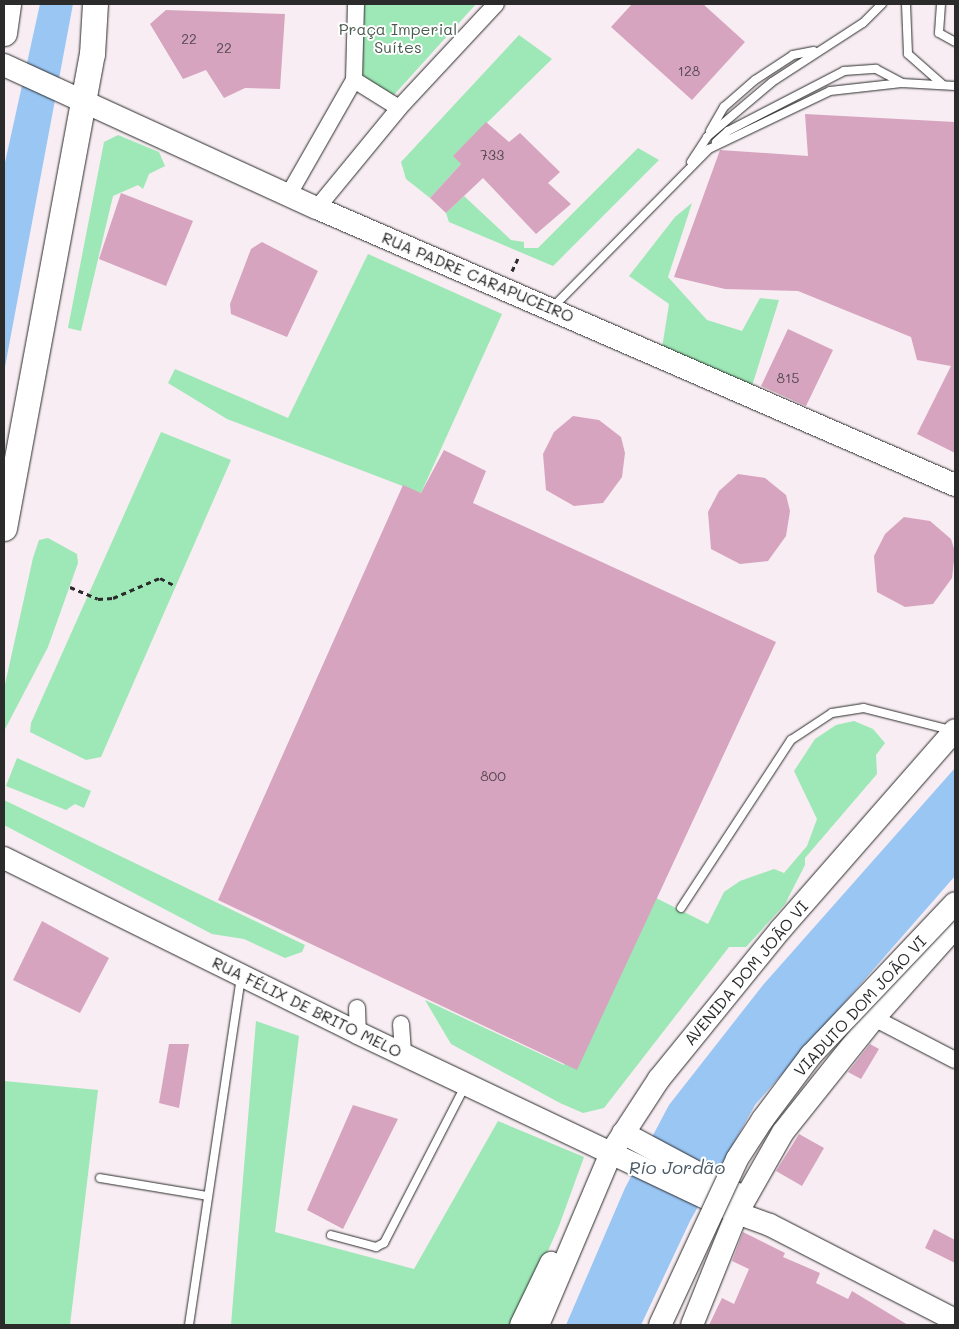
<!DOCTYPE html>
<html>
<head>
<meta charset="utf-8">
<style>
	body { margin:0 }
	#map { position:relative; width:959px; height:1329px; overflow:hidden; background:#f7edf2; font-family:Mali,sans-serif }
	div>[style] { position:absolute }
	.green>* { inset:0; background:#9ee7b6 }
	.water>* { inset:0; background:#9ac6f4 }
	.building>* { inset:0; background:#d7a4bf }
	.path>* { height:3px; margin-top:-1.5px; transform-origin:0; background:repeating-linear-gradient(90deg,#2b2b2b 0 5px,transparent 0 9px) }
	.roads { filter:drop-shadow(0 0 1px #2b2b2b) drop-shadow(0 0 1px #2b2b2b) }
	.lane>* { height:8px; margin:-4px; padding:0 4px; transform-origin:4px; border-radius:4px; background:#fff }
	.street>* { height:16px; margin:-8px; padding:0 8px; transform-origin:8px; border-radius:8px; background:#fff }
	.secondary>* { height:22px; margin:-11px; padding:0 11px; transform-origin:11px; border-radius:11px; background:#fff }
	.primary>* { height:25px; margin:-12.5px; padding:0 12.5px; transform-origin:12.5px; border-radius:12.5px; background:#fff }
	.bridges { filter:drop-shadow(0 0 1px #2b2b2b) drop-shadow(0 0 1px #2b2b2b) }
	.secondary-bridge>* { height:22px; margin:-11px; padding:0 11px; transform-origin:11px; border-radius:11px; background:#fff }
	span { translate:-50% -50%; white-space:nowrap; text-align:center; line-height:1.15; -webkit-text-stroke:4px #fff; paint-order:stroke }
	.number-label { font-size:14px; color:#564950 }
	.number-label span { -webkit-text-stroke-width:0 }
	.park-label { font-size:16px; color:#485a4e }
	.street-label { font-size:16px; color:#2b2b2b }
	.water-label { font-size:18px; color:#4c5a67; font-style:italic }
	.frame { position:absolute; inset:0; border:5px solid #2b2b2b; pointer-events:none }
</style>
</head>
<body>
<div id="map">
	<div class="green">
		<i style="clip-path:polygon(364px 4px,476px 4px,393px 96px,362px 75px)"></i>
		<i style="clip-path:polygon(519px 35px,552px 59px,454px 155px,461px 164px,430px 198px,406px 179px,401px 162px)"></i>
		<i style="clip-path:polygon(118px 135px,159px 152px,165px 166px,149px 174px,143px 189px,138px 185px,113px 196px,81px 331px,68px 328px,104px 142px)"></i>
		<i style="clip-path:polygon(638px 148px,659px 160px,553px 266px,449px 222px,446px 213px,464px 196px,511px 240px,524px 242px,524px 248px,538px 248px)"></i>
		<i style="clip-path:polygon(692px 203px,668px 277px,707px 320px,742px 331px,760px 298px,779px 300px,752px 386px,662px 348px,669px 304px,629px 276px,675px 217px)"></i>
		<i style="clip-path:polygon(368px 254px,502px 314px,421px 493px,227px 419px,168px 383px,175px 369px,288px 418px)"></i>
		<i style="clip-path:polygon(161px 432px,231px 460px,101px 757px,86px 760px,30px 732px,31px 723px)"></i>
		<i style="clip-path:polygon(48px 538px,77px 554px,78px 563px,48px 647px,4px 731px,4px 689px,33px 558px,39px 540px)"></i>
		<i style="clip-path:polygon(854px 721px,873px 729px,885px 743px,876px 755px,877px 774px,805px 858px,805px 865px,785px 904px,746px 947px,729px 947px,604px 1108px,583px 1113px,560px 1103px,451px 1044px,425px 1000px,564px 1065px,654px 897px,708px 924px,724px 892px,740px 881px,774px 869px,784px 873px,807px 846px,817px 819px,794px 771px,815px 739px,836px 725px)"></i>
		<i style="clip-path:polygon(17px 758px,91px 791px,84px 808px,75px 804px,66px 810px,6px 786px)"></i>
		<i style="clip-path:polygon(4px 800px,305px 945px,302px 952px,285px 958px,244px 939px,212px 934px,4px 825px)"></i>
		<i style="clip-path:polygon(256px 1021px,299px 1036px,275px 1232px,414px 1269px,498px 1121px,584px 1157px,559px 1226px,515px 1325px,231px 1325px)"></i>
		<i style="clip-path:polygon(4px 1081px,98px 1090px,70px 1325px,4px 1325px)"></i>
	</div>
	<div class="water">
		<i style="clip-path:polygon(40px 4px,73px 4px,4px 372px,4px 167px)"></i>
		<i style="clip-path:polygon(955px 768px,955px 876px,755px 1105px,690px 1221px,641px 1325px,566px 1325px,625px 1188px,669px 1105px,763px 985px)"></i>
	</div>
	<div class="building">
		<i style="clip-path:polygon(632px 4px,703px 4px,745px 42px,692px 100px,611px 27px)"></i>
		<i style="clip-path:polygon(166px 10px,285px 14px,280px 89px,245px 88px,224px 98px,206px 70px,183px 79px,150px 24px)"></i>
		<i style="clip-path:polygon(805px 114px,955px 122px,955px 453px,917px 434px,951px 366px,917px 360px,911px 337px,798px 291px,725px 289px,674px 277px,720px 150px,808px 156px)"></i>
		<i style="clip-path:polygon(486px 122px,509px 142px,520px 133px,560px 172px,548px 183px,571px 204px,536px 234px,483px 178px,446px 213px,430px 198px,461px 164px,453px 156px)"></i>
		<i style="clip-path:polygon(121px 193px,193px 221px,166px 286px,99px 259px)"></i>
		<i style="clip-path:polygon(262px 242px,318px 271px,287px 337px,231px 314px,230px 304px,251px 249px)"></i>
		<i style="clip-path:polygon(788px 329px,833px 350px,806px 406px,761px 386px)"></i>
		<i style="clip-path:polygon(573px 416px,599px 420px,621px 437px,625px 453px,622px 477px,603px 503px,574px 506px,546px 490px,543px 454px,554px 432px)"></i>
		<i style="clip-path:polygon(444px 450px,486px 471px,473px 503px,776px 642px,577px 1070px,218px 900px,403px 485px,421px 493px)"></i>
		<i style="clip-path:polygon(738px 474px,765px 478px,786px 495px,790px 511px,786px 536px,768px 561px,740px 564px,711px 549px,708px 512px,719px 491px)"></i>
		<i style="clip-path:polygon(904px 517px,930px 521px,951px 539px,955px 552px,952px 578px,933px 604px,905px 607px,877px 592px,874px 556px,885px 534px)"></i>
		<i style="clip-path:polygon(42px 921px,109px 958px,80px 1013px,13px 980px)"></i>
		<i style="clip-path:polygon(169px 1044px,189px 1044px,179px 1108px,159px 1103px)"></i>
		<i style="clip-path:polygon(870px 1044px,879px 1049px,861px 1079px,848px 1072px)"></i>
		<i style="clip-path:polygon(353px 1105px,398px 1119px,343px 1229px,307px 1210px)"></i>
		<i style="clip-path:polygon(799px 1134px,824px 1148px,802px 1186px,776px 1171px)"></i>
		<i style="clip-path:polygon(934px 1229px,955px 1240px,955px 1263px,925px 1248px)"></i>
		<i style="clip-path:polygon(743px 1232px,785px 1253px,783px 1257px,820px 1273px,816px 1283px,848px 1299px,852px 1291px,908px 1325px,709px 1325px,722px 1298px,734px 1304px,749px 1269px,732px 1261px)"></i>
	</div>
	<div class="path">
		<i style="left:512px;top:271px;width:14px;rotate:-65deg"></i>
		<i style="left:70px;top:587px;width:30px;rotate:23deg"></i>
		<i style="left:98px;top:599px;width:15px;rotate:-4deg"></i>
		<i style="left:113px;top:598px;width:51px;rotate:-23.1deg"></i>
		<i style="left:160px;top:578px;width:16px;rotate:27deg"></i>
	</div>
	<div class="roads">
		<div class="lane">
			<i style="left:906px;top:4px;width:50px;rotate:87.7deg"></i>
			<i style="left:908px;top:54px;width:45px;rotate:41.4deg"></i>
			<i style="left:941px;top:4px;width:29px;rotate:94deg"></i>
			<i style="left:939px;top:33px;width:18px;rotate:29deg"></i>
			<i style="left:710px;top:131px;width:28px;rotate:-60deg"></i>
			<i style="left:724px;top:107px;width:41px;rotate:-41.1deg"></i>
			<i style="left:755px;top:80px;width:45px;rotate:-33.3deg"></i>
			<i style="left:793px;top:55px;width:21px;rotate:-11deg"></i>
			<i style="left:716px;top:142px;width:16px;rotate:-43deg"></i>
			<i style="left:728px;top:131px;width:131px;rotate:-27.3deg"></i>
			<i style="left:844px;top:71px;width:32px;rotate:-4deg"></i>
			<i style="left:876px;top:69px;width:30px;rotate:28deg"></i>
			<i style="left:691px;top:162px;width:30px;rotate:-57deg"></i>
			<i style="left:707px;top:137px;width:85px;rotate:-40.2deg"></i>
			<i style="left:772px;top:82px;width:108px;rotate:-33deg"></i>
			<i style="left:863px;top:23px;width:27px;rotate:-45deg"></i>
			<i style="left:553px;top:307px;width:222px;rotate:-45.4deg"></i>
			<i style="left:709px;top:149px;width:134px;rotate:-25.6deg"></i>
			<i style="left:830px;top:91px;width:72px;rotate:-6.3deg"></i>
			<i style="left:902px;top:83px;width:53px;rotate:3.2deg"></i>
			<i style="left:681px;top:908px;width:201px;rotate:-56.8deg"></i>
			<i style="left:791px;top:740px;width:49px;rotate:-33.4deg"></i>
			<i style="left:832px;top:713px;width:32px;rotate:-9deg"></i>
			<i style="left:864px;top:708px;width:89px;rotate:14.3deg"></i>
			<i style="left:100px;top:1178px;width:109px;rotate:9.5deg"></i>
			<i style="left:331px;top:1235px;width:47px;rotate:14.9deg"></i>
			<i style="left:376px;top:1247px;width:9px;rotate:-27deg"></i>
			<i style="left:384px;top:1243px;width:177px;rotate:-62.7deg"></i>
			<i style="left:189px;top:1325px;width:350px;rotate:-81.5deg"></i>
		</div>
		<div class="street">
			<i style="left:354px;top:80px;width:53px;rotate:31.9deg"></i>
			<i style="left:289px;top:194px;width:131px;rotate:-60.3deg"></i>
			<i style="left:354px;top:80px;width:76px;rotate:-88.5deg"></i>
			<i style="left:317px;top:208px;width:129px;rotate:-50.6deg"></i>
			<i style="left:399px;top:108px;width:142px;rotate:-47deg"></i>
			<i style="left:357px;top:1008px;width:25px;rotate:88deg"></i>
			<i style="left:874px;top:1018px;width:91px;rotate:27.4deg"></i>
			<i style="left:401px;top:1024px;width:29px;rotate:86deg"></i>
		</div>
		<div class="secondary">
			<i style="left:4px;top:65px;width:344px;rotate:24.6deg"></i>
			<i style="left:317px;top:208px;width:696px;rotate:23.47deg"></i>
			<i style="left:4px;top:858px;width:395px;rotate:26.3deg"></i>
			<i style="left:358px;top:1033px;width:420px;rotate:25.4deg"></i>
			<i style="left:737px;top:1213px;width:35px;rotate:20deg"></i>
			<i style="left:770px;top:1225px;width:208px;rotate:27.2deg"></i>
			<i style="left:623px;top:1133px;width:134px;rotate:28.1deg"></i>
			<i style="left:521px;top:1325px;width:69px;rotate:-64.2deg"></i>
			<i style="left:538px;top:1325px;width:189px;rotate:-67deg"></i>
			<i style="left:612px;top:1151px;width:86px;rotate:-56.9deg"></i>
			<i style="left:659px;top:1079px;width:193px;rotate:-50.9deg"></i>
			<i style="left:781px;top:929px;width:264px;rotate:-48.8deg"></i>
			<i style="left:692px;top:1325px;width:121px;rotate:-68.1deg"></i>
			<i style="left:737px;top:1213px;width:93px;rotate:-60.4deg"></i>
			<i style="left:783px;top:1132px;width:146px;rotate:-51.4deg"></i>
			<i style="left:874px;top:1018px;width:122px;rotate:-48.3deg"></i>
		</div>
		<div class="primary">
			<i style="left:4px;top:33px;width:29px;rotate:-82deg"></i>
			<i style="left:4px;top:528px;width:482px;rotate:-79.5deg"></i>
			<i style="left:92px;top:54px;width:50px;rotate:-86.6deg"></i>
		</div>
	</div>
	<div class="bridges">
		<div class="secondary-bridge">
			<i style="left:660px;top:1325px;width:183px;rotate:-65.1deg"></i>
			<i style="left:737px;top:1159px;width:48px;rotate:-57deg"></i>
			<i style="left:763px;top:1119px;width:80px;rotate:-53.1deg"></i>
			<i style="left:811px;top:1055px;width:209px;rotate:-46.5deg"></i>
		</div>
	</div>
	<div class="number-label">
		<span style="left:189px;top:39px">22</span>
		<span style="left:224px;top:48px">22</span>
		<span style="left:689px;top:71px">128</span>
		<span style="left:492px;top:155px">733</span>
		<span style="left:788px;top:378px">815</span>
		<span style="left:493px;top:776px">800</span>
	</div>
	<div class="park-label">
		<span style="left:398px;top:38px">Praça Imperial<br>Suítes</span>
	</div>
	<div class="street-label">
		<span style="left:478px;top:277px;rotate:23deg">RUA PADRE CARAPUCEIRO</span>
		<span style="left:746px;top:973px;rotate:-50deg">AVENIDA DOM JOÃO VI</span>
		<span style="left:860px;top:1006px;rotate:-47deg">VIADUTO DOM JOÃO VI</span>
		<span style="left:307px;top:1007px;rotate:26deg">RUA FÉLIX DE BRITO MELO</span>
	</div>
	<div class="water-label">
		<span style="left:677px;top:1167px">Rio Jordão</span>
	</div>
	<div class="frame"></div>
</div>
</body>
</html>
